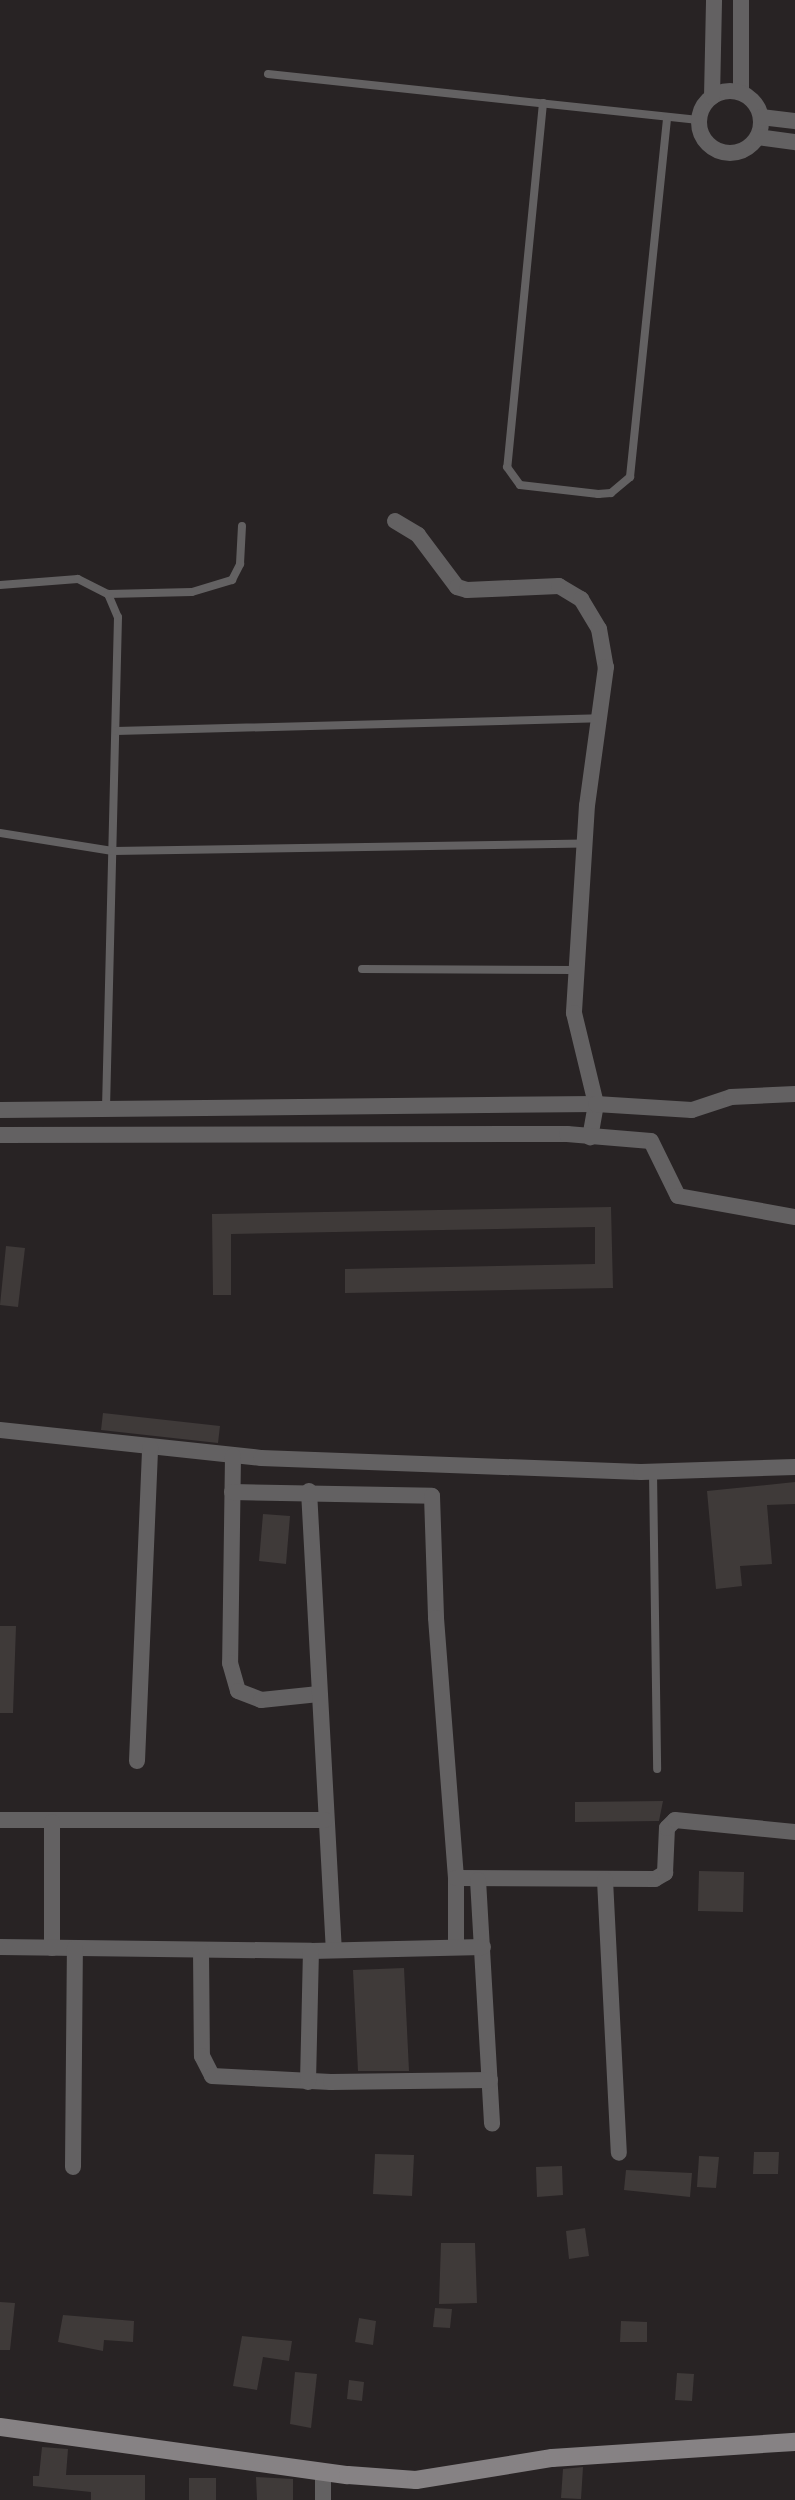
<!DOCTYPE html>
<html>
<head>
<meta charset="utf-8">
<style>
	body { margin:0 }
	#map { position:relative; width:795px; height:2500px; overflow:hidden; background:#282324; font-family:Signika,sans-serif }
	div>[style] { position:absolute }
	.building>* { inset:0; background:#3f3a39 }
	.lane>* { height:8px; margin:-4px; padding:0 4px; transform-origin:4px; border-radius:4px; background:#636162 }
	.street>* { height:16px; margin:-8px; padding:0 8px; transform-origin:8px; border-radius:8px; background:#636162 }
	.street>.ring { margin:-8px; padding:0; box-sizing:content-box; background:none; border:16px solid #636162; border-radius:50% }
	.secondary>* { height:18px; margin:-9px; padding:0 9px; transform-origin:9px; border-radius:9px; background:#868284 }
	span { translate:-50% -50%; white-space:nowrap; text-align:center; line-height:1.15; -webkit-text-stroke:5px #282324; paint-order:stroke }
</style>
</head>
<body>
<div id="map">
	<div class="building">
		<i style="clip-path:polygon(611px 1207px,613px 1288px,345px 1293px,345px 1269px,595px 1264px,595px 1227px,231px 1234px,231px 1295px,213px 1295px,212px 1214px)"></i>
		<i style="clip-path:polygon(6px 1246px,25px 1248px,18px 1307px,0 1305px)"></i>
		<i style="clip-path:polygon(103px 1413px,220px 1426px,218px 1443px,101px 1430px)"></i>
		<i style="clip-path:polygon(795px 1482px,795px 1504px,767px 1505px,772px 1564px,740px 1566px,742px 1586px,716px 1589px,707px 1491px)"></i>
		<i style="clip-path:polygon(263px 1514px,290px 1516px,286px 1564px,259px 1561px)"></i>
		<i style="clip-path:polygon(0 1626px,16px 1626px,13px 1713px,0 1713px)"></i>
		<i style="clip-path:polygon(663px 1801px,659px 1821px,575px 1822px,575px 1802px)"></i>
		<i style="clip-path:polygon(699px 1871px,744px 1872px,743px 1912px,698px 1911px)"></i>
		<i style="clip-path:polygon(404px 1968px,409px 2071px,358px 2071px,353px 1970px)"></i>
		<i style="clip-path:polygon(754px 2152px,779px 2152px,778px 2174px,753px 2174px)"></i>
		<i style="clip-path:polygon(375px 2154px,414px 2155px,412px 2196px,373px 2194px)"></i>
		<i style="clip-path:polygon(699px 2156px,719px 2157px,716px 2188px,697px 2187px)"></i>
		<i style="clip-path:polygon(562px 2166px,563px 2195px,537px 2197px,536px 2167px)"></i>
		<i style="clip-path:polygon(626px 2170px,692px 2173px,690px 2197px,624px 2190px)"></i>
		<i style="clip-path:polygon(585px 2228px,589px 2256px,569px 2259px,566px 2231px)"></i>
		<i style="clip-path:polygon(441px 2243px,475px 2243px,477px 2303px,439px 2304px)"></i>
		<i style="clip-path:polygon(0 2302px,15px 2303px,10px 2350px,0 2350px)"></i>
		<i style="clip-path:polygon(435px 2308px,452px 2309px,450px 2328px,433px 2327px)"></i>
		<i style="clip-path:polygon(63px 2315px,134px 2321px,133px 2342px,104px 2340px,103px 2351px,58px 2342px)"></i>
		<i style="clip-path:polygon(359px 2318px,376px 2321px,373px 2345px,355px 2342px)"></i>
		<i style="clip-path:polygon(621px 2321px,647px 2322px,647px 2342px,620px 2342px)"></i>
		<i style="clip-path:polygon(242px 2336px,292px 2341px,289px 2361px,263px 2357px,257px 2390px,233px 2386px)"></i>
		<i style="clip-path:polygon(295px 2372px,317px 2374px,311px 2428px,290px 2424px)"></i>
		<i style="clip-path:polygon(677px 2373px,694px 2374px,692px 2401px,675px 2400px)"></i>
		<i style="clip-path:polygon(349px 2380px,364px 2382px,362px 2401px,347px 2399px)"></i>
		<i style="clip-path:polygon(42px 2447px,68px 2449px,66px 2475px,145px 2475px,145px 2500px,91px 2500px,91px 2492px,33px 2486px,33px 2476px,39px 2476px)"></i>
		<i style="clip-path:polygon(583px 2467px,581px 2499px,561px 2498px,563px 2469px)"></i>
		<i style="clip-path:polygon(256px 2477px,293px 2479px,293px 2500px,257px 2500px)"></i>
		<i style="clip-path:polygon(189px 2478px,216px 2478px,216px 2500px,189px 2500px)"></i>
	</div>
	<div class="lane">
		<i style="left:268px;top:74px;width:433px;rotate:6.1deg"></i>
		<i style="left:543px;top:103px;width:366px;rotate:95.6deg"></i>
		<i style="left:507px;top:467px;width:22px;rotate:54deg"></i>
		<i style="left:520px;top:485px;width:79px;rotate:6.6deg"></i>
		<i style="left:598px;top:494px;width:13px;rotate:-4deg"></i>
		<i style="left:611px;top:493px;width:25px;rotate:-40deg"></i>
		<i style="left:630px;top:477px;width:362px;rotate:-84.1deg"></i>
		<i style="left:0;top:585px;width:78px;rotate:-4.4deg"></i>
		<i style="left:78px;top:579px;width:34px;rotate:27deg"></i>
		<i style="left:108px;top:594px;width:25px;rotate:67deg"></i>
		<i style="left:118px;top:617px;width:493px;rotate:91.4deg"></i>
		<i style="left:108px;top:594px;width:84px;rotate:-1.4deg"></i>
		<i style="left:192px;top:592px;width:42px;rotate:-16.7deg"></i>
		<i style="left:232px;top:580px;width:18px;rotate:-63deg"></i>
		<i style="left:240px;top:564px;width:38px;rotate:-87deg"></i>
		<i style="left:116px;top:731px;width:483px;rotate:-1.5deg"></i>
		<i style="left:0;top:833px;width:114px;rotate:9.1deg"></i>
		<i style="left:113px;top:851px;width:471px;rotate:-0.9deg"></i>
		<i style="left:362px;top:969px;width:214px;rotate:0.3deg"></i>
		<i style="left:653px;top:1472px;width:297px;rotate:89.2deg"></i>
	</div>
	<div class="street">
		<i style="left:741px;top:0;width:92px;rotate:90deg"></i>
		<i class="ring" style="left:699px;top:91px;width:46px;height:46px"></i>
		<i style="left:712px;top:97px;width:97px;rotate:-88.8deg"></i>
		<i style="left:761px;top:117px;width:34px;rotate:7deg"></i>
		<i style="left:758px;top:137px;width:37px;rotate:8deg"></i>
		<i style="left:395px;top:521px;width:27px;rotate:31deg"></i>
		<i style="left:418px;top:535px;width:65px;rotate:53.1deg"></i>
		<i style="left:457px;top:587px;width:10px;rotate:17deg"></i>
		<i style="left:467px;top:590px;width:92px;rotate:-2.5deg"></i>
		<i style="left:559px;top:586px;width:26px;rotate:31deg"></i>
		<i style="left:581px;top:599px;width:35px;rotate:59deg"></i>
		<i style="left:599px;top:629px;width:39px;rotate:80deg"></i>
		<i style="left:606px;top:667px;width:139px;rotate:97.8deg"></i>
		<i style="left:587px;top:805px;width:208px;rotate:93.6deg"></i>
		<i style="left:574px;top:1013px;width:94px;rotate:76.4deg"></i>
		<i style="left:596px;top:1104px;width:34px;rotate:100deg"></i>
		<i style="left:0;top:1110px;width:596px;rotate:-0.58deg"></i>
		<i style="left:596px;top:1104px;width:96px;rotate:3.6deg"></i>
		<i style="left:692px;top:1110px;width:41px;rotate:-18.4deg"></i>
		<i style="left:731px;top:1097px;width:64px;rotate:-2.7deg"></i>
		<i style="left:0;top:1135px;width:567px;rotate:-0.1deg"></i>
		<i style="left:567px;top:1134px;width:84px;rotate:4.8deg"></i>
		<i style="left:651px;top:1141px;width:61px;rotate:63.9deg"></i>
		<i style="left:678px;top:1196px;width:119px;rotate:10.2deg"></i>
		<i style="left:0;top:1430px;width:262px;rotate:6.1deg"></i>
		<i style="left:261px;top:1458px;width:380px;rotate:2.1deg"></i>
		<i style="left:641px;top:1472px;width:154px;rotate:-1.9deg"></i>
		<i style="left:233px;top:1456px;width:207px;rotate:90.8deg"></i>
		<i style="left:230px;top:1663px;width:29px;rotate:74deg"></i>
		<i style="left:238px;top:1691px;width:25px;rotate:21deg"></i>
		<i style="left:261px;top:1700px;width:58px;rotate:-5.9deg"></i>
		<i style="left:309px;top:1491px;width:459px;rotate:86.9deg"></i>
		<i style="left:232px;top:1492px;width:200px;rotate:1.1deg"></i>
		<i style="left:432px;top:1496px;width:122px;rotate:88.1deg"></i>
		<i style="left:436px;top:1618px;width:261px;rotate:85.6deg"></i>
		<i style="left:456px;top:1878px;width:69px;rotate:90deg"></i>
		<i style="left:137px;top:1761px;width:314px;rotate:-87.6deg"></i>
		<i style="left:0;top:1820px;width:325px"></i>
		<i style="left:52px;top:1822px;width:126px;rotate:90deg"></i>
		<i style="left:456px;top:1878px;width:199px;rotate:0.3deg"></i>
		<i style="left:655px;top:1879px;width:12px;rotate:-31deg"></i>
		<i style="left:665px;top:1873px;width:45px;rotate:-87.5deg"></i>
		<i style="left:667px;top:1828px;width:11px;rotate:-45deg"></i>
		<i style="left:675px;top:1820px;width:121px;rotate:5.7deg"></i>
		<i style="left:478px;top:1880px;width:244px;rotate:86.7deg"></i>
		<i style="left:605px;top:1880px;width:273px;rotate:87.1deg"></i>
		<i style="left:0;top:1947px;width:311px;rotate:0.7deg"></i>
		<i style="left:311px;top:1951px;width:172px;rotate:-1.3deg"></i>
		<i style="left:201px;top:1950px;width:106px;rotate:89.5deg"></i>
		<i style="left:202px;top:2056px;width:22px;rotate:63deg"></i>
		<i style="left:212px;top:2076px;width:119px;rotate:2.9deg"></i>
		<i style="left:331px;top:2082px;width:159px;rotate:-0.7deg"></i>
		<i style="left:308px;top:2082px;width:131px;rotate:-88.7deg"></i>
		<i style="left:73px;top:2167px;width:219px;rotate:-89.5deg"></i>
		<i style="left:323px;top:2472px;width:28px;rotate:90deg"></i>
	</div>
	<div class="secondary">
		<i style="left:0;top:2427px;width:351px;rotate:7.9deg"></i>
		<i style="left:348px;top:2475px;width:68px;rotate:4.2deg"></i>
		<i style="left:416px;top:2480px;width:138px;rotate:-9.2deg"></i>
		<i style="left:552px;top:2458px;width:244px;rotate:-3.8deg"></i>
	</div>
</div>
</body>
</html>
